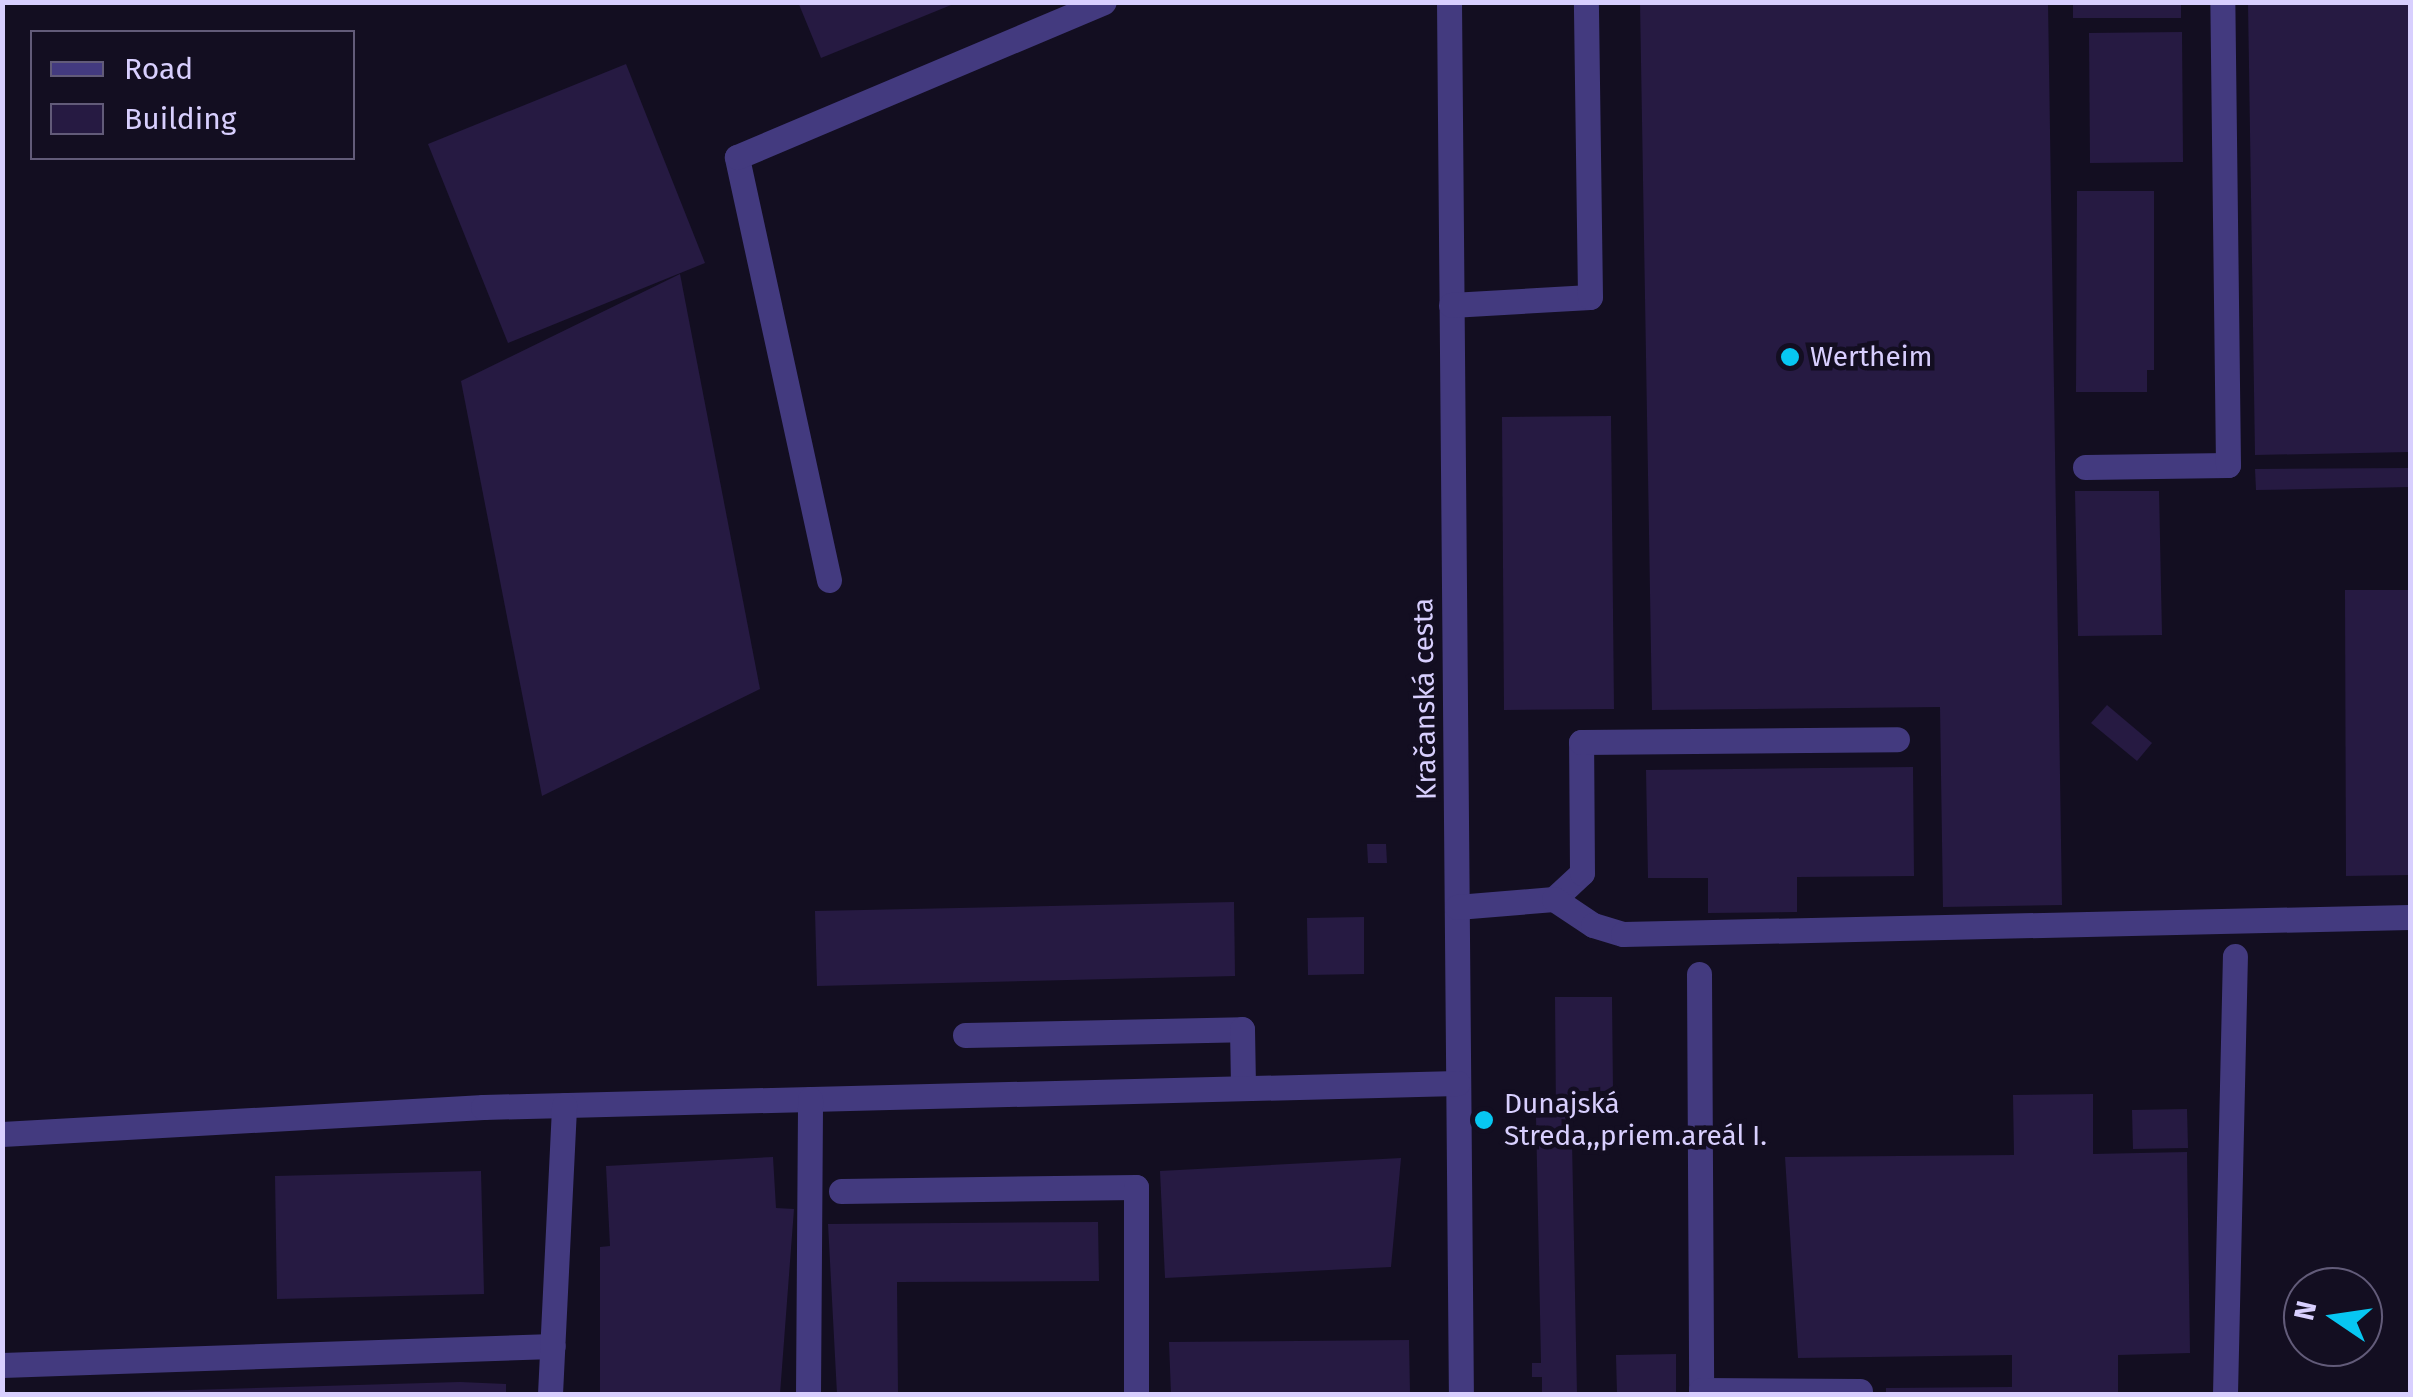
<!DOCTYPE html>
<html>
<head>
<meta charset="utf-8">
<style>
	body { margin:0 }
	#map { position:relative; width:2413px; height:1397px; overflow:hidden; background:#130e21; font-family:"Fira Sans",sans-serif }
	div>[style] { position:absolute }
	.building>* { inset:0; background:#261a42 }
	.minor>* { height:25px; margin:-12.5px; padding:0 12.5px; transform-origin:12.5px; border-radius:12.5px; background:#433a7f }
	.dots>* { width:28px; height:28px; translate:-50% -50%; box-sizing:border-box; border:5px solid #130e21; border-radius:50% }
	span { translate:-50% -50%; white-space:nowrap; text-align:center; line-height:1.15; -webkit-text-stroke:9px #130e21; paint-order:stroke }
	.poi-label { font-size:28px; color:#d8cffe }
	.left { translate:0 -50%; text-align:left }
	.street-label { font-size:28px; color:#d8cffe }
	.frame { position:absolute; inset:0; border:5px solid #d8cffe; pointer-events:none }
	.legend { position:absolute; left:30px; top:30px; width:325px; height:130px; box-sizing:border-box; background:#130e21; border:2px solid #625b79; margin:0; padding:12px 18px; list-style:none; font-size:30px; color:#d8cffe }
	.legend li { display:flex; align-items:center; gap:20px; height:50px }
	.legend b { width:50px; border:2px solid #625b79 }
	.north { position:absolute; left:2283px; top:1267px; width:100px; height:100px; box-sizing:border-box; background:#130e21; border:2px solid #625b79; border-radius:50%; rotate:283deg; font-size:28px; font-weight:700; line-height:40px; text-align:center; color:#d8cffe }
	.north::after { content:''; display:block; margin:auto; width:35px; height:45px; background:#07c7f2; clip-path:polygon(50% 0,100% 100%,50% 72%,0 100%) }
</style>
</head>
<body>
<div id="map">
	<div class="building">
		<i style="clip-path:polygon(798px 2px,956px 2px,956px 3px,821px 58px)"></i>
		<i style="clip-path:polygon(1640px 2px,2048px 2px,2062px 905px,1943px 907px,1940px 707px,1652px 710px)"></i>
		<i style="clip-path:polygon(2073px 2px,2181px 2px,2181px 18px,2073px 18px)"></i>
		<i style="clip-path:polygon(2248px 2px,2410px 2px,2410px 452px,2255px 455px)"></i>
		<i style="clip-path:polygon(2182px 32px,2183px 162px,2090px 163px,2089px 33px)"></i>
		<i style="clip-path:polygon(626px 64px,705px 263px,508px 343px,428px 144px)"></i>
		<i style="clip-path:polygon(2077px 191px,2154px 191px,2154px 370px,2147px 370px,2147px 392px,2076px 392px)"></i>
		<i style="clip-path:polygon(680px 274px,760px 689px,542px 796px,461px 381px)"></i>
		<i style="clip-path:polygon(1611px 416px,1614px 709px,1504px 710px,1502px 417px)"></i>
		<i style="clip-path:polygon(2410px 468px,2410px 487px,2256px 490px,2255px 469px)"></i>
		<i style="clip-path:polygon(2075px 491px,2159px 491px,2162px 635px,2078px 636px)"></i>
		<i style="clip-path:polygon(2345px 590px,2410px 590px,2410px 875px,2346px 876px)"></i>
		<i style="clip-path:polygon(2107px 705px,2152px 743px,2137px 761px,2091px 723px)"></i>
		<i style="clip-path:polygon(1913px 767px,1914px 876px,1797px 877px,1797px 912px,1708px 913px,1708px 878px,1648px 878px,1646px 770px)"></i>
		<i style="clip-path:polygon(1367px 844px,1386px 844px,1387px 863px,1368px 863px)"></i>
		<i style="clip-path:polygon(1234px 902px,1235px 976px,817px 986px,815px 911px)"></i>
		<i style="clip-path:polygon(1364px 917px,1364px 974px,1308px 975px,1307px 918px)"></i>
		<i style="clip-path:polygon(1555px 997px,1612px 997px,1613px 1091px,1571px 1091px,1577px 1394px,1542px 1394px,1542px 1377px,1532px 1377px,1532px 1363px,1541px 1363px,1536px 1116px,1556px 1116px)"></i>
		<i style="clip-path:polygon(2093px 1094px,2093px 1154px,2187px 1152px,2190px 1353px,2118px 1355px,2118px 1394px,1886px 1394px,1886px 1388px,2012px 1387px,2012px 1355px,1798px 1358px,1785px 1157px,2014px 1155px,2013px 1095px)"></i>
		<i style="clip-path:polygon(2187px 1109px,2188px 1148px,2133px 1149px,2132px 1110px)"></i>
		<i style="clip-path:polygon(773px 1157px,776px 1208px,794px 1209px,780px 1394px,600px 1394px,600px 1247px,610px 1246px,606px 1166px)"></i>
		<i style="clip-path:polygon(1401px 1158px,1391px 1267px,1165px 1278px,1160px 1171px)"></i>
		<i style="clip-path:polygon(481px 1171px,484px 1294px,277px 1299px,275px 1176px)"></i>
		<i style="clip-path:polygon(1098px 1222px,1099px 1281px,897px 1282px,898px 1394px,837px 1394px,828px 1224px)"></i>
		<i style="clip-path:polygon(1409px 1340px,1410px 1394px,1171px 1394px,1169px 1342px)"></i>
		<i style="clip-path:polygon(1676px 1354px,1676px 1394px,1617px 1394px,1616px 1355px)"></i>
		<i style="clip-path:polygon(460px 1382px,506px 1384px,506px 1394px,55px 1394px)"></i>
	</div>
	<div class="minor">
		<i style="left:1449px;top:2px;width:1392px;rotate:89.51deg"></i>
		<i style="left:1451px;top:305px;width:139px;rotate:-3.3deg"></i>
		<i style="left:1590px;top:297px;width:295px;rotate:-90.8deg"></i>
		<i style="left:2085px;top:467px;width:143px;rotate:-0.8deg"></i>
		<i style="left:2228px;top:465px;width:463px;rotate:-90.7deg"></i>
		<i style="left:829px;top:580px;width:433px;rotate:-102.3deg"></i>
		<i style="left:737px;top:157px;width:398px;rotate:-22.9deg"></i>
		<i style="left:1554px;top:899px;width:38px;rotate:-43deg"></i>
		<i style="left:1582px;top:873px;width:131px;rotate:-90.4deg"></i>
		<i style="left:1581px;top:742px;width:316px;rotate:-0.5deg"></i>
		<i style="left:1457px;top:907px;width:97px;rotate:-4.7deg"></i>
		<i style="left:1554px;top:899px;width:47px;rotate:33.7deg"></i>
		<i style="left:1593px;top:925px;width:31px;rotate:17deg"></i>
		<i style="left:1623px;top:934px;width:787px;rotate:-1.24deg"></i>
		<i style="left:1699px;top:974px;width:420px;rotate:89.7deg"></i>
		<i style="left:965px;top:1035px;width:277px;rotate:-1.2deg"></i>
		<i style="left:1242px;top:1029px;width:59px;rotate:89deg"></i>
		<i style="left:2px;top:1134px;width:482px;rotate:-3.2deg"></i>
		<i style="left:483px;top:1107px;width:975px;rotate:-1.41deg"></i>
		<i style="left:841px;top:1191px;width:295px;rotate:-0.8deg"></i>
		<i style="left:1136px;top:1187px;width:207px;rotate:90deg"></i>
		<i style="left:2px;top:1365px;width:551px;rotate:-1.97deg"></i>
		<i style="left:1701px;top:1390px;width:159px;rotate:0.4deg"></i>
		<i style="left:550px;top:1394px;width:289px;rotate:-87.2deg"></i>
		<i style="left:808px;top:1394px;width:295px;rotate:-89.6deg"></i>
		<i style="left:2225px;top:1394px;width:438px;rotate:-88.7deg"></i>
	</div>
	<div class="dots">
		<i style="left:1790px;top:357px;background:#07c7f2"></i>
		<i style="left:1484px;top:1120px;background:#07c7f2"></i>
	</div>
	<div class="poi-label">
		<span class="left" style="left:1810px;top:357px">Wertheim</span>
		<span class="left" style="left:1504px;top:1120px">Dunajská<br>Streda,,priem.areál I.</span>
	</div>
	<div class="street-label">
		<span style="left:1425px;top:699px;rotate:-91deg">Kračanská cesta</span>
	</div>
	<div class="frame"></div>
	<ul class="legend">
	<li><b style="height:12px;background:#433a7f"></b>Road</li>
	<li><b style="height:28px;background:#261a42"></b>Building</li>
	</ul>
	<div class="north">N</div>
</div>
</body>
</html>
